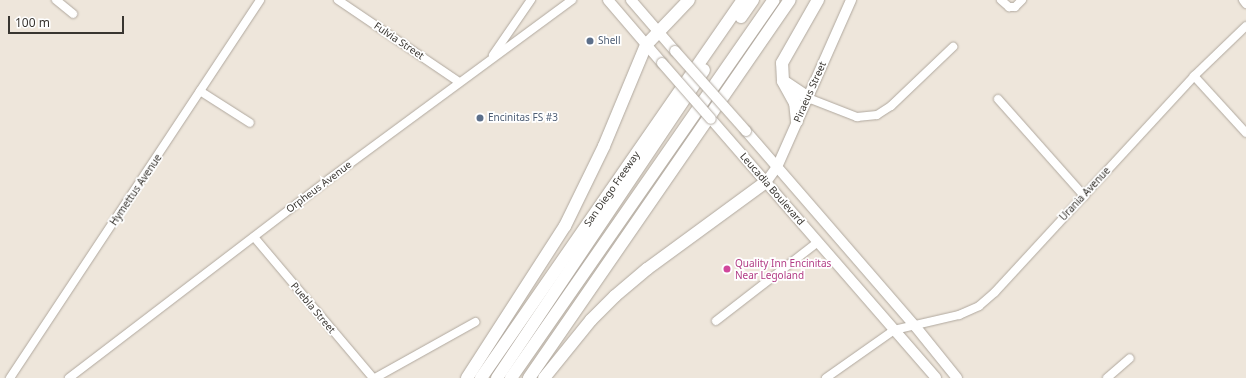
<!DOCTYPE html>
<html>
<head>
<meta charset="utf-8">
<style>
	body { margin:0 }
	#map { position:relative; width:1246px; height:378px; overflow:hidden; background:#eee6db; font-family:"Noto Sans",sans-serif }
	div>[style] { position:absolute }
	.roads { filter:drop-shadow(0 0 1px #b0a89e) drop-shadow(0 0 1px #b0a89e) }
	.minor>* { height:8px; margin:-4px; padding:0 4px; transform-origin:4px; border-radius:4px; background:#fff }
	.major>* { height:10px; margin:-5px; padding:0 5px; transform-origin:5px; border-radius:5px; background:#fff }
	.highway>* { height:12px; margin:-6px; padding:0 6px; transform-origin:6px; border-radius:6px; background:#fff }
	.bridges { filter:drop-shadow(0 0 1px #b0a89e) drop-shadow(0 0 1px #b0a89e) }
	.major-bridge>* { height:10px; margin:-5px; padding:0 5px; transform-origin:5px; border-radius:5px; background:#fff }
	.dots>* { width:11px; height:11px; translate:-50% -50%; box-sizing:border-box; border:2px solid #fff; border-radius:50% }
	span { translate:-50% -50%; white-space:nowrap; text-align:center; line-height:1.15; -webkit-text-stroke:3.5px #fff; paint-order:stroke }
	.street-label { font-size:10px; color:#383530 }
	.service-label { font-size:10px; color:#4e5e75 }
	.left { translate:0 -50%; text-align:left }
	.hotel-label { font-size:10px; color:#b23c85 }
	.scale { position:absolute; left:8px; top:16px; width:116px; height:18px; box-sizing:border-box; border:2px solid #383530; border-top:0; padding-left:5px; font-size:12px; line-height:14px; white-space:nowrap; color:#383530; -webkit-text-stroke:3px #fff; paint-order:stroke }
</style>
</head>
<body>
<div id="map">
	<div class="roads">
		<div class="minor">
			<i style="left:56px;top:0;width:22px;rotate:39deg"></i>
			<i style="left:338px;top:0;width:146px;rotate:34.1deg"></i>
			<i style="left:1001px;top:0;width:11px;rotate:41deg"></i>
			<i style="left:1009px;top:7px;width:6px"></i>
			<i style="left:1015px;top:7px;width:10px;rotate:-45deg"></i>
			<i style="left:1243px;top:0;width:5px;rotate:53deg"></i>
			<i style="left:493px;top:55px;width:67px;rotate:-55.4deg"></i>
			<i style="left:1194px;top:76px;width:77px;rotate:47.6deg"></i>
			<i style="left:200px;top:91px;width:59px;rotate:32.6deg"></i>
			<i style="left:808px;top:98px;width:53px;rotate:21.2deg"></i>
			<i style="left:857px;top:117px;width:20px;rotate:-6deg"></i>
			<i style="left:877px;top:115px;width:17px;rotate:-33deg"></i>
			<i style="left:891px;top:106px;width:86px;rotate:-43.6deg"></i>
			<i style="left:998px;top:99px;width:130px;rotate:48.4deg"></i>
			<i style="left:254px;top:237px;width:185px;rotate:49.8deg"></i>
			<i style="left:716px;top:321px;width:129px;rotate:-37.8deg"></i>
			<i style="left:10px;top:378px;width:453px;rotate:-56.5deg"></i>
			<i style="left:69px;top:378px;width:327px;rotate:-37.4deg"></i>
			<i style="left:329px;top:179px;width:302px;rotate:-36.4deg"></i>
			<i style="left:375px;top:378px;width:115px;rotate:-29.2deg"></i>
			<i style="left:826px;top:378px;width:83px;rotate:-35.2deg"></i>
			<i style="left:894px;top:330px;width:67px;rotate:-13deg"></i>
			<i style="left:959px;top:315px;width:22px;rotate:-24deg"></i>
			<i style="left:979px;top:306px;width:21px;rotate:-41deg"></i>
			<i style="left:995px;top:292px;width:294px;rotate:-47.3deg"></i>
			<i style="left:1194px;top:76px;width:72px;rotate:-43.9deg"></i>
			<i style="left:1107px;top:378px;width:30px;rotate:-41deg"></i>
		</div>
		<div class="major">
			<i style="left:608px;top:0;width:83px;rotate:49.4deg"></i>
			<i style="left:631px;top:0;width:67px;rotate:49.2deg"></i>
			<i style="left:711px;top:119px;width:343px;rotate:49deg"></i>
			<i style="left:746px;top:131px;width:258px;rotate:49.1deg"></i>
			<i style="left:915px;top:326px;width:67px;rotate:51.1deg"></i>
			<i style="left:766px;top:182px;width:19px;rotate:-54deg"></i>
			<i style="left:777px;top:167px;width:183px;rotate:-66.1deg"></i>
		</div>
		<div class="highway">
			<i style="left:741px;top:17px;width:21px;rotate:-55deg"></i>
			<i style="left:786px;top:83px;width:27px;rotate:34deg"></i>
			<i style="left:797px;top:121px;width:18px;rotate:-96deg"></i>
			<i style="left:795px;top:103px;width:25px;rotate:-119deg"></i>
			<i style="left:783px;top:81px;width:18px;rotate:-93deg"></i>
			<i style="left:782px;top:63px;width:73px;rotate:-60.3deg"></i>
			<i style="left:467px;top:378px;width:181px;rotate:-57.2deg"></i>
			<i style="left:565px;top:226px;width:89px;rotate:-64deg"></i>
			<i style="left:604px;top:146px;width:109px;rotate:-67.4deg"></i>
			<i style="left:646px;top:45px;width:62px;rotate:-46.3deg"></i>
			<i style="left:481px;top:378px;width:460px;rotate:-55.3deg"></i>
			<i style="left:497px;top:378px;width:371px;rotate:-56.1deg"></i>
			<i style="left:511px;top:378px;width:460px;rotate:-55.2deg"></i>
			<i style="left:529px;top:378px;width:459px;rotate:-55.4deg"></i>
			<i style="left:544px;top:378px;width:75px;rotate:-51deg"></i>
			<i style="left:591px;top:320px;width:34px;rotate:-45deg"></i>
			<i style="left:615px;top:296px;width:42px;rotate:-40.2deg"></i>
			<i style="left:647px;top:269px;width:147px;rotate:-36.2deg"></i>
		</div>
	</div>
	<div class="bridges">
		<div class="major-bridge">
			<i style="left:675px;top:51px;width:107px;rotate:48.4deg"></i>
			<i style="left:662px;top:63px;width:74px;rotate:48.8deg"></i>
		</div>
	</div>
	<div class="dots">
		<i style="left:590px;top:41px;background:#5c6f8a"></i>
		<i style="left:480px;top:118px;background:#5c6f8a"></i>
		<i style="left:727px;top:269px;background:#d1479c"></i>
	</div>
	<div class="street-label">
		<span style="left:399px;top:41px;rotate:34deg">Fulvia Street</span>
		<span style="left:810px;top:92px;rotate:-66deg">Piraeus Street</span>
		<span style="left:319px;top:187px;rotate:-37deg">Orpheus Avenue</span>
		<span style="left:612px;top:189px;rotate:-55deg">San Diego Freeway</span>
		<span style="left:772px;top:189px;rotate:49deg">Leucadia Boulevard</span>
		<span style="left:136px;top:190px;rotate:-56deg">Hymettus Avenue</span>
		<span style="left:1085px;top:194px;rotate:-47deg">Urania Avenue</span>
		<span style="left:313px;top:308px;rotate:50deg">Puebla Street</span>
	</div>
	<div class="service-label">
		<span class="left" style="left:598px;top:41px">Shell</span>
		<span class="left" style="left:488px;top:118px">Encinitas FS #3</span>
	</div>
	<div class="hotel-label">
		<span class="left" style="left:735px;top:269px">Quality Inn Encinitas<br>Near Legoland</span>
	</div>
	<div class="scale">100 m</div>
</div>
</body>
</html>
